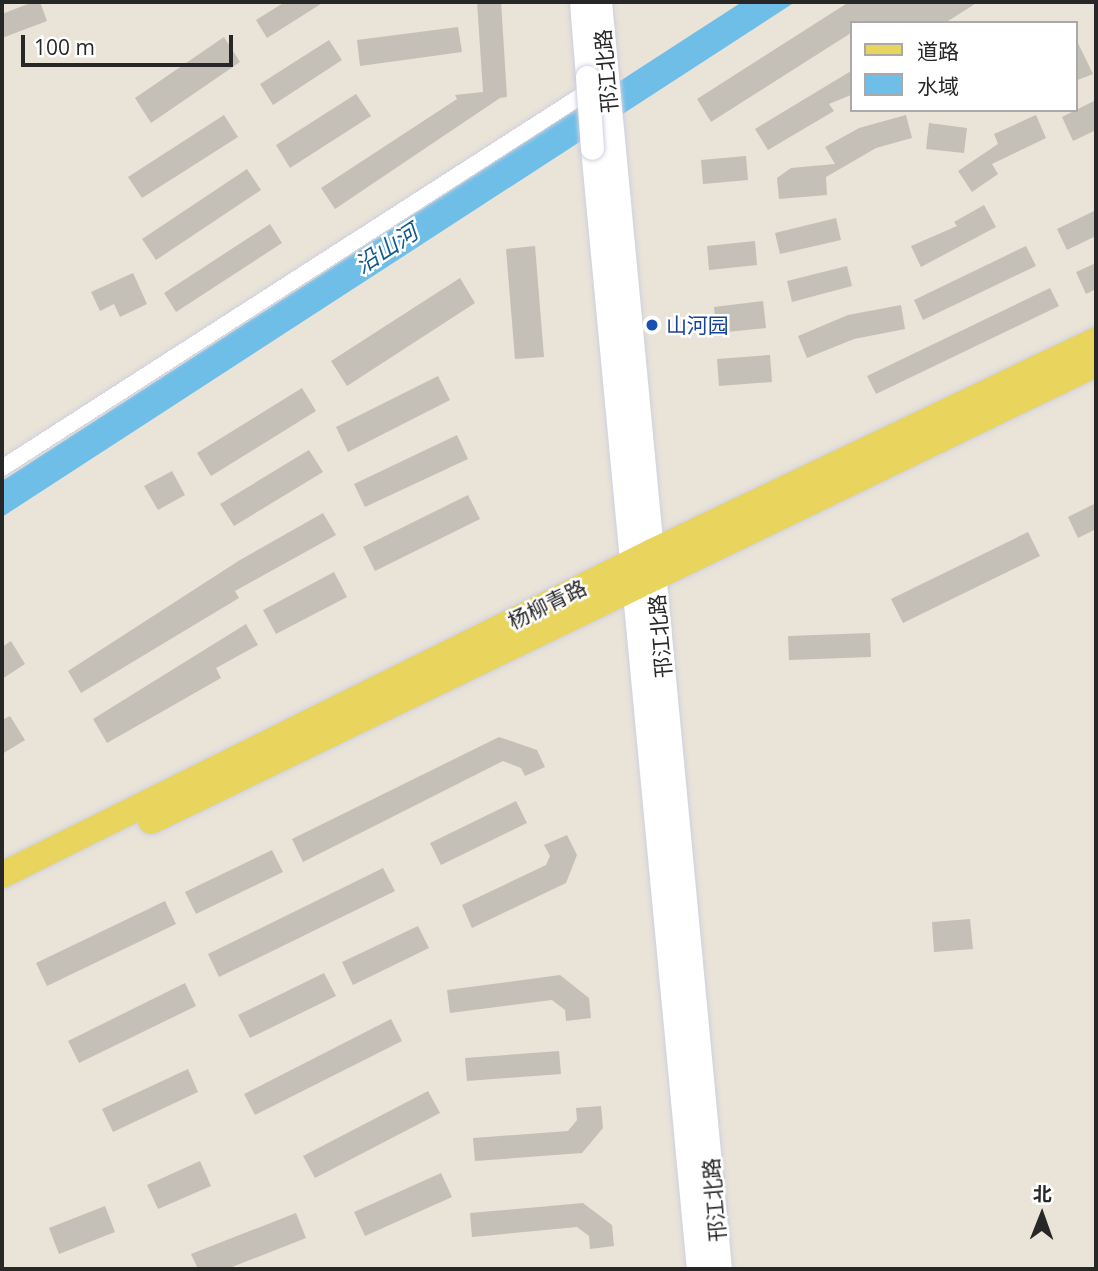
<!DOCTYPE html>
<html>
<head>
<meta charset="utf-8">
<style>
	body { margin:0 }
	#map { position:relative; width:1098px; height:1271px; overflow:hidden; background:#e9e3d8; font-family:"Open Sans","Noto Sans SC",sans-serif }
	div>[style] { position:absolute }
	.water>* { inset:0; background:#6ebee8 }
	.building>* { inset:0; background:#c4c0b8 }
	.roads { filter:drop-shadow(0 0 2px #ced0df) drop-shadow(0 0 2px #ced0df) }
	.street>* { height:16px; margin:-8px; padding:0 8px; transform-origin:8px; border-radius:8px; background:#fff }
	.secondary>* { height:23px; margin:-11.5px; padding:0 11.5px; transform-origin:11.5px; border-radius:11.5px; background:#fff }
	.primary>* { height:26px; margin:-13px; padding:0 13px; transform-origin:13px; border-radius:13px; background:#e9d45d }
	.bridges { filter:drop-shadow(0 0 2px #ced0df) drop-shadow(0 0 2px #ced0df) }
	.secondary-bridge>* { height:23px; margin:-11.5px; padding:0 11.5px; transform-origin:11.5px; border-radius:11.5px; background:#fff }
	.dots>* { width:19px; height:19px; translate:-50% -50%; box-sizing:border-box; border:4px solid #fff; border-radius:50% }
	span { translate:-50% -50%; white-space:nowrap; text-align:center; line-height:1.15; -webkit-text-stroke:5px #fff; paint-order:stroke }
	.street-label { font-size:21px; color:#272727 }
	.transit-label { font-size:21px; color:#164399 }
	.left { translate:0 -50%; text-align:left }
	.water-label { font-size:23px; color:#135a8f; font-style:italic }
	.frame { position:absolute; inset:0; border:4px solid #272727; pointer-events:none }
	.legend { position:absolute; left:850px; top:21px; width:228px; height:91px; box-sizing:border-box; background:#fff; border:2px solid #a9a9a9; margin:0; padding:9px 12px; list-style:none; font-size:21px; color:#272727 }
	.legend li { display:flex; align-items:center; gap:14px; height:35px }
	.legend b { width:35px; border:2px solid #a9a9a9 }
	.north { position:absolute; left:1007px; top:1180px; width:70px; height:70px; -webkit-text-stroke:5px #fff; paint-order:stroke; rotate:1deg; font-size:19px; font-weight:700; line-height:28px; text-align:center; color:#272727 }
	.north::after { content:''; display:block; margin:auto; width:24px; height:32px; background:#272727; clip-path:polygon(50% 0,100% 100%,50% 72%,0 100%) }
	.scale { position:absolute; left:21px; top:35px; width:212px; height:32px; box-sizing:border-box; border:4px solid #272727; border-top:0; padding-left:9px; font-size:21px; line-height:24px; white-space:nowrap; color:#272727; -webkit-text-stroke:5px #fff; paint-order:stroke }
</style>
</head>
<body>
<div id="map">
	<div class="water">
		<i style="clip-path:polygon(742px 2px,795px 2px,2px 517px,2px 481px)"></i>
	</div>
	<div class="building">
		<i style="clip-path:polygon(33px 2px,40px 2px,47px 21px,2px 38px,2px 14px)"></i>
		<i style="clip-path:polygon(285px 2px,324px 2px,267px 38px,256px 20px)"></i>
		<i style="clip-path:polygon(477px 2px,501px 2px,507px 97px,500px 98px,335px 209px,321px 188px,457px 99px,455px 95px,483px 92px)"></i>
		<i style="clip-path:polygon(849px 2px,978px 2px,945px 23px,851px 23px,851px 33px,711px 122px,697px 99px)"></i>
		<i style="clip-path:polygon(458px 27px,462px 52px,360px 66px,357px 40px)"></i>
		<i style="clip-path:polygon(224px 37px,240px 62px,151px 123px,135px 98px)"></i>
		<i style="clip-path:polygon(1075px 37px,1093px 74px,1075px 81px)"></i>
		<i style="clip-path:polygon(329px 40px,342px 60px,273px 105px,260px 84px)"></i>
		<i style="clip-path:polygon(851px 71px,851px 95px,829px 104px,834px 111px,768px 150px,755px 129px)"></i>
		<i style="clip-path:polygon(356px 94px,371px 116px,290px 168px,276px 145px)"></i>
		<i style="clip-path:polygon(1096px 100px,1096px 130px,1073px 141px,1062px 117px)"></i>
		<i style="clip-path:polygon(224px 115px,238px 137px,142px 198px,128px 177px)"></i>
		<i style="clip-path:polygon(906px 115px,912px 138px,876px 148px,826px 177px,827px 195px,779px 199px,777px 178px,791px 168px,835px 164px,825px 147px,859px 128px)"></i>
		<i style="clip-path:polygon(1036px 115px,1046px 138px,992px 164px,998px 174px,972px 192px,958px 171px,998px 144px,994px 134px)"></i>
		<i style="clip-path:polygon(929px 123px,967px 128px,964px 153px,926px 149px)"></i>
		<i style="clip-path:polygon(746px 156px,748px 180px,703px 184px,701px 160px)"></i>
		<i style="clip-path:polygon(247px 169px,261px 190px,156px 260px,142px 239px)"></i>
		<i style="clip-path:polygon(984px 205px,996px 227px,921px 267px,911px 246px,957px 226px,954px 222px)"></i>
		<i style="clip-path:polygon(1096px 210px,1096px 236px,1067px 250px,1057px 229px)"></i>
		<i style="clip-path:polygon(836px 218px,841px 240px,780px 254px,775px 233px)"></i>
		<i style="clip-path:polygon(270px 224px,282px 243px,176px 312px,164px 293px)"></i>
		<i style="clip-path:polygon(755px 241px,757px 265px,709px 270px,707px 246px)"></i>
		<i style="clip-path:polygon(535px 246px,544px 357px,515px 359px,506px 249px)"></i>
		<i style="clip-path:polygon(1026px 246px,1036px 266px,923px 320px,914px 300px)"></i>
		<i style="clip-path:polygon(1096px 263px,1096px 289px,1086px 294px,1076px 272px)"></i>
		<i style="clip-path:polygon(847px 266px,852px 286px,792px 302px,787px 281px)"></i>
		<i style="clip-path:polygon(133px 273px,147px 304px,120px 317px,114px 304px,100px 311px,91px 292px)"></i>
		<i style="clip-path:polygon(460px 278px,475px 303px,347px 386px,331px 361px)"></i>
		<i style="clip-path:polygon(1050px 288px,1059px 306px,876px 394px,867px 376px)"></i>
		<i style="clip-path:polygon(763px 301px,766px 328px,717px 333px,714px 307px)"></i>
		<i style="clip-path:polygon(901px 305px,905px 329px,854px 339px,807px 358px,798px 336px,848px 315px)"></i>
		<i style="clip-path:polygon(770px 355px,772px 382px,719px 386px,717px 359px)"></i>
		<i style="clip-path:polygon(438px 376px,450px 400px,348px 452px,336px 427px)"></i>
		<i style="clip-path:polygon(302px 388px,316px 411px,211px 476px,197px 453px)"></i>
		<i style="clip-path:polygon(457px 435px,468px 459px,365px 507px,354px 484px)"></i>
		<i style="clip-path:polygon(309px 450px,323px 472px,234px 526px,220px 504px)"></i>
		<i style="clip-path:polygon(172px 471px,185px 495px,158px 510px,144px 486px)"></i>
		<i style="clip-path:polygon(468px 495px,480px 519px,375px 571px,363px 547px)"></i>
		<i style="clip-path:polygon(1096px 503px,1096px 529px,1078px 538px,1068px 517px)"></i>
		<i style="clip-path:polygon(323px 513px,336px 535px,235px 591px,239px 598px,81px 693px,68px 671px,240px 560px)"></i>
		<i style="clip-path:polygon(1028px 532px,1040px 556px,903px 623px,891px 599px)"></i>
		<i style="clip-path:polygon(334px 572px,347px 597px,276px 634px,263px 610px)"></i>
		<i style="clip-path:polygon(246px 624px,258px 645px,216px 668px,221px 678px,107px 743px,93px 719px)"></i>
		<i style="clip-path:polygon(870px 633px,871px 657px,789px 660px,788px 636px)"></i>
		<i style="clip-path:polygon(11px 641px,25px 664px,2px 679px,2px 647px)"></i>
		<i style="clip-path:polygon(10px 716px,25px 740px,2px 754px,2px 720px)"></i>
		<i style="clip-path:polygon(499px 737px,537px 750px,545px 767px,525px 776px,521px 768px,503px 761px,303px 862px,292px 839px)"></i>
		<i style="clip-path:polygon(516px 801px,527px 823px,441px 865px,430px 843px)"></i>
		<i style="clip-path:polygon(567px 835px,577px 855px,566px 883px,472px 928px,462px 905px,546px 865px,550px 856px,544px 845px)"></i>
		<i style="clip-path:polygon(272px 850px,283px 872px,196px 914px,185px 892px)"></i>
		<i style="clip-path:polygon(383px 868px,395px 891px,219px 977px,208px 954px)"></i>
		<i style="clip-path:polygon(165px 901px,176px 924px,47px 986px,36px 963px)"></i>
		<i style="clip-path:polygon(970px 919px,973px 949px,934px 952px,932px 922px)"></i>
		<i style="clip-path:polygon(418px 926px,429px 948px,353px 985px,342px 962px)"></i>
		<i style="clip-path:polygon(324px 973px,336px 996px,250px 1038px,238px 1015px)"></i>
		<i style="clip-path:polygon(560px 975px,589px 998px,591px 1018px,566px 1021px,565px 1010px,552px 1000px,450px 1013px,447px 990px)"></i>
		<i style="clip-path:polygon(185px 983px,196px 1006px,79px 1063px,68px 1041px)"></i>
		<i style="clip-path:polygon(391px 1019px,402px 1041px,255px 1115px,244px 1094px)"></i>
		<i style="clip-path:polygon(559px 1051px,561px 1074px,467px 1081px,465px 1058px)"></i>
		<i style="clip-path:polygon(188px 1069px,198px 1092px,113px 1132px,102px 1109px)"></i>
		<i style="clip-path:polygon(428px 1091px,440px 1113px,315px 1178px,303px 1156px)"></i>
		<i style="clip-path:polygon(601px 1106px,603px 1128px,582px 1153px,475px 1161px,473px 1138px,568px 1131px,577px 1120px,576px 1108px)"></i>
		<i style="clip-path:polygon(200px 1161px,211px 1186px,158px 1209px,147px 1185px)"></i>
		<i style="clip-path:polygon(441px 1173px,452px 1197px,365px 1236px,354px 1212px)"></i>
		<i style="clip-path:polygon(583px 1203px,612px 1225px,614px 1246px,590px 1249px,589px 1236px,577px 1227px,472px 1237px,470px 1213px)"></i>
		<i style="clip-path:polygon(105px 1206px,115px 1232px,59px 1254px,49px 1228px)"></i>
		<i style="clip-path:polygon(296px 1213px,306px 1238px,227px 1269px,198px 1269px,191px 1254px)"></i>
	</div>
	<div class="roads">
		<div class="street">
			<i style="left:2px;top:468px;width:705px;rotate:-32.72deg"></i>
		</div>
		<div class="secondary">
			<i style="left:581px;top:2px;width:75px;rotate:85.4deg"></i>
			<i style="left:600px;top:2px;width:1273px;rotate:84.59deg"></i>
			<i style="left:592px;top:148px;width:1126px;rotate:84.6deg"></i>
		</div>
		<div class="primary">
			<i style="left:151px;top:821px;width:1050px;rotate:-25.81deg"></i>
			<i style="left:2px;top:875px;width:726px;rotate:-26.42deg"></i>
			<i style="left:652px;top:552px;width:492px;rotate:-25.5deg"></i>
		</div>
	</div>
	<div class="bridges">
		<div class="secondary-bridge">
			<i style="left:587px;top:77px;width:71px;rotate:86deg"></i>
		</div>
	</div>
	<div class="dots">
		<i style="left:652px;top:325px;background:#1a4fb4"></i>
	</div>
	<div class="street-label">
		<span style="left:606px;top:71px;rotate:-95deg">邗江北路</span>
		<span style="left:547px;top:604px;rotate:-26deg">杨柳青路</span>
		<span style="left:660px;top:636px;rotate:-95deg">邗江北路</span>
		<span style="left:714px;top:1200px;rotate:-95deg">邗江北路</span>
	</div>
	<div class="transit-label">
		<span class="left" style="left:666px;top:325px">山河园</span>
	</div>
	<div class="water-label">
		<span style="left:386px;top:248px;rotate:-33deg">沿山河</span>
	</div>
	<div class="frame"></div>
	<ul class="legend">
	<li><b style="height:9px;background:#e9d45d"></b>道路</li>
	<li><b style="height:19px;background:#6ebee8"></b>水域</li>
	</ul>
	<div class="north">北</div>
	<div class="scale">100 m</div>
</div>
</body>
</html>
